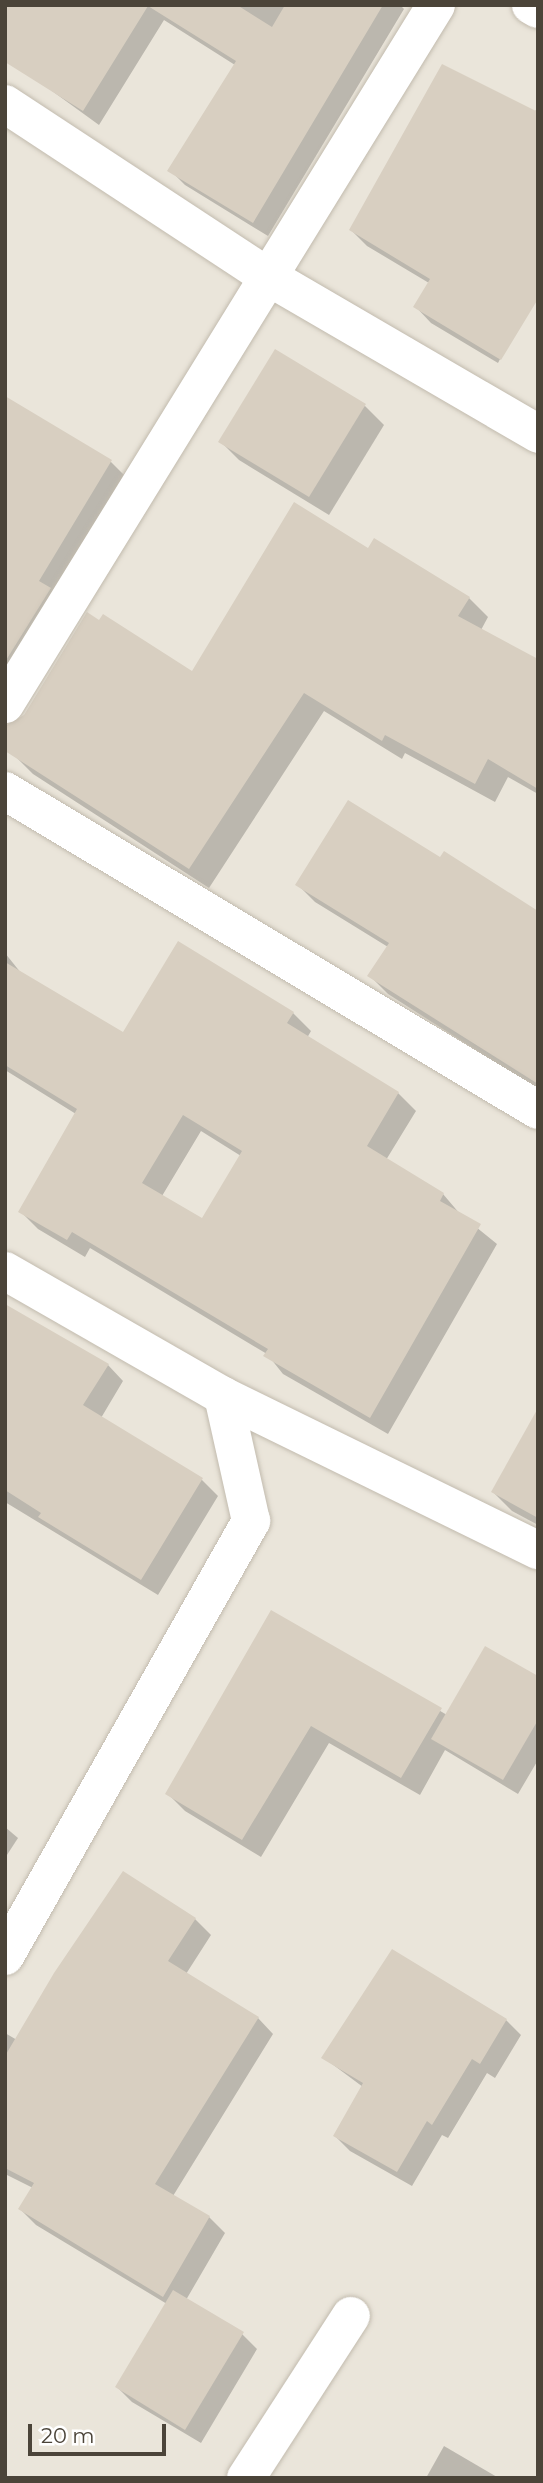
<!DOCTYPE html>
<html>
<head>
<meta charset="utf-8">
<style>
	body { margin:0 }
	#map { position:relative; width:543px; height:2483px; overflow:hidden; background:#f6f3ec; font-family:Montserrat,sans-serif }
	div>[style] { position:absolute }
	.residential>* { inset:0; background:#eae5da }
	.shadow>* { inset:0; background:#0003 }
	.building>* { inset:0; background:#d8cfc1 }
	.roads { filter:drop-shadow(0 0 2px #c2bbae) drop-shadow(0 0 2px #c2bbae) }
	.minor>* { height:38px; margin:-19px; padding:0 19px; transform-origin:19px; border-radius:19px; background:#fff }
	span { translate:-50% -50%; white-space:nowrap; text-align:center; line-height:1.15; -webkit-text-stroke:5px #fff; paint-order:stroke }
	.frame { position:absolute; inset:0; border:7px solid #4b4439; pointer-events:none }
	.scale { position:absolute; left:28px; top:2424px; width:138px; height:32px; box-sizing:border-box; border:4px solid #4b4439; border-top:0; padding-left:9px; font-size:21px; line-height:24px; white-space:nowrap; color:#4b4439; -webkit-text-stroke:5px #fff; paint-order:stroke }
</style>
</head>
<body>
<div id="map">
	<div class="residential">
		<i style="clip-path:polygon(5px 5px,538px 5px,538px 2478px,5px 2478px)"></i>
	</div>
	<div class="shadow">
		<i style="clip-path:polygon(5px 5px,400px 5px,404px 9px,268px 236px,185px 185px,170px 170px,235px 65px,164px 20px,99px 125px,48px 88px)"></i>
		<i style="clip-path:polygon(538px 109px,538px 285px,498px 363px,431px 323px,415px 306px,429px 283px,367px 246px,351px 230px)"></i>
		<i style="clip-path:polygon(5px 398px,111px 462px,128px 479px,5px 683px)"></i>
		<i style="clip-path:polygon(365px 406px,384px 425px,329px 515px,239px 460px,220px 441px)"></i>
		<i style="clip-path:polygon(368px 550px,469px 598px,488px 617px,481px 630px,538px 661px,538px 794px,508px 777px,495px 802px,405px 753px,402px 759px,324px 711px,209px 888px,33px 774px,14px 755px,192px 674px)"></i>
		<i style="clip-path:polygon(440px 859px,538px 913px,538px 1090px,388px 994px,370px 976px,388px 947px,315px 902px,297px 884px)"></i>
		<i style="clip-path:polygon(evenodd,179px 944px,293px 1013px,311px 1031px,307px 1038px,398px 1093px,416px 1111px,386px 1160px,443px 1194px,460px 1214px,497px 1244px,388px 1434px,283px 1374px,267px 1354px,90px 1248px,85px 1257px,38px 1229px,20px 1211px,76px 1114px,5px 1070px,5px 953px,21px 973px,123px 1035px,179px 944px,201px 1131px,241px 1156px,202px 1220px,162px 1196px,201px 1131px)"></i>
		<i style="clip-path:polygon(5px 1305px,108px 1365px,123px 1381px,101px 1418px,202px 1480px,218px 1496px,158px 1595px,5px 1502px)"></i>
		<i style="clip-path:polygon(538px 1439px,538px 1525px,512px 1511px,493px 1492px)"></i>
		<i style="clip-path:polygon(272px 1612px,447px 1715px,538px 1678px,538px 1760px,518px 1794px,445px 1750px,420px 1795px,329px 1743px,261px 1857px,185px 1811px,167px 1793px)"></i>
		<i style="clip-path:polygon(5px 1827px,18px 1838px,5px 1858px)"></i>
		<i style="clip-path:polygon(124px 1873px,195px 1919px,211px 1935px,186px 1974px,258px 2018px,273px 2034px,173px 2196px,209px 2217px,225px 2233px,186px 2300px,242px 2334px,257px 2349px,201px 2443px,132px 2402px,117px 2387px,167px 2304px,36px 2225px,20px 2209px,33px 2188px,5px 2174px,5px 2033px,17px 2040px)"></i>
		<i style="clip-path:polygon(506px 2020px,521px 2035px,495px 2078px,487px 2073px,448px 2138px,442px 2135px,412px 2186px,350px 2151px,335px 2136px,363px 2087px,324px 2058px)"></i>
		<i style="clip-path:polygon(444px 2446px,497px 2477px,498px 2478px,426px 2478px)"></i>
	</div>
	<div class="building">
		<i style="clip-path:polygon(5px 5px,237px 5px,272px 27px,285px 5px,383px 5px,253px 223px,167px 171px,236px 61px,148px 6px,83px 111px,5px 62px)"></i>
		<i style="clip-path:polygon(442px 64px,538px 112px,538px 299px,501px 360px,413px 307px,430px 279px,349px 230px)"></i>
		<i style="clip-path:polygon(275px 349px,366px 404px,309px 497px,218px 442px)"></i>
		<i style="clip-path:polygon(5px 396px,112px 460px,39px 581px,51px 588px,5px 662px)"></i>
		<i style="clip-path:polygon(294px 502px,368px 548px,374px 538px,470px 597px,458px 616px,538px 659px,538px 789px,488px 759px,475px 784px,385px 735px,382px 741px,304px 693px,189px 869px,5px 751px,5px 726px,24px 715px,87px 612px,99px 620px,103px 614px,192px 671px)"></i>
		<i style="clip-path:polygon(348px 800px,440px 857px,444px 851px,538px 911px,538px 1084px,367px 976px,389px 943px,295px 885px)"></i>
		<i style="clip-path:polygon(evenodd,178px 941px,294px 1012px,287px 1023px,399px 1092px,367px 1146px,444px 1193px,440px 1201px,481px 1224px,370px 1418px,263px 1356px,268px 1349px,72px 1232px,67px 1240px,18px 1212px,77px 1109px,5px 1065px,5px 962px,123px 1032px,178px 941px,183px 1115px,242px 1151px,202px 1218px,142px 1183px,183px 1115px)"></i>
		<i style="clip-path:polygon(5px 1304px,109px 1364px,83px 1405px,203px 1478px,141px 1580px,38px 1517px,41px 1513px,5px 1490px)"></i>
		<i style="clip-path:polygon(538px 1408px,538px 1518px,491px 1492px)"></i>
		<i style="clip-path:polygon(271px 1610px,442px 1708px,401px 1778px,311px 1726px,242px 1840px,165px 1794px)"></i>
		<i style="clip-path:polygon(485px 1646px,538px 1676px,538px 1720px,503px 1780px,431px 1739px)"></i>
		<i style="clip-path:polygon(123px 1871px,196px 1918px,168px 1961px,259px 2017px,155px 2184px,210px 2216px,163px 2297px,18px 2209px,34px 2183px,5px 2168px,5px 2056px,54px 1973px)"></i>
		<i style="clip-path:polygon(392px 1949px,507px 2019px,480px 2064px,472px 2059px,432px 2125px,427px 2121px,397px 2172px,333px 2136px,363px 2083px,321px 2058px)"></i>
		<i style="clip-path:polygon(173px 2290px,244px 2332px,185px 2430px,115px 2387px)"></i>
	</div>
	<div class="roads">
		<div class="minor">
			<i style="left:531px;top:5px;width:8px;rotate:30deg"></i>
			<i style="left:5px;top:104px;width:313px;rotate:33.3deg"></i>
			<i style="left:267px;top:276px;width:314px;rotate:30.2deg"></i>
			<i style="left:5px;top:704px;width:821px;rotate:-58.34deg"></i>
			<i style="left:5px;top:791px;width:621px;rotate:30.9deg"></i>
			<i style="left:5px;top:1271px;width:251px;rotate:29.8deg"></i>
			<i style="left:223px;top:1396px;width:351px;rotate:26.1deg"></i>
			<i style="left:5px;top:1956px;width:500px;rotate:-60.5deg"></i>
			<i style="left:251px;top:1521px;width:128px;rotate:-102.6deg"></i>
			<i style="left:246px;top:2478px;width:193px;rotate:-57.1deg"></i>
		</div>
	</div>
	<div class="frame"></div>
	<div class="scale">20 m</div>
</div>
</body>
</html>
